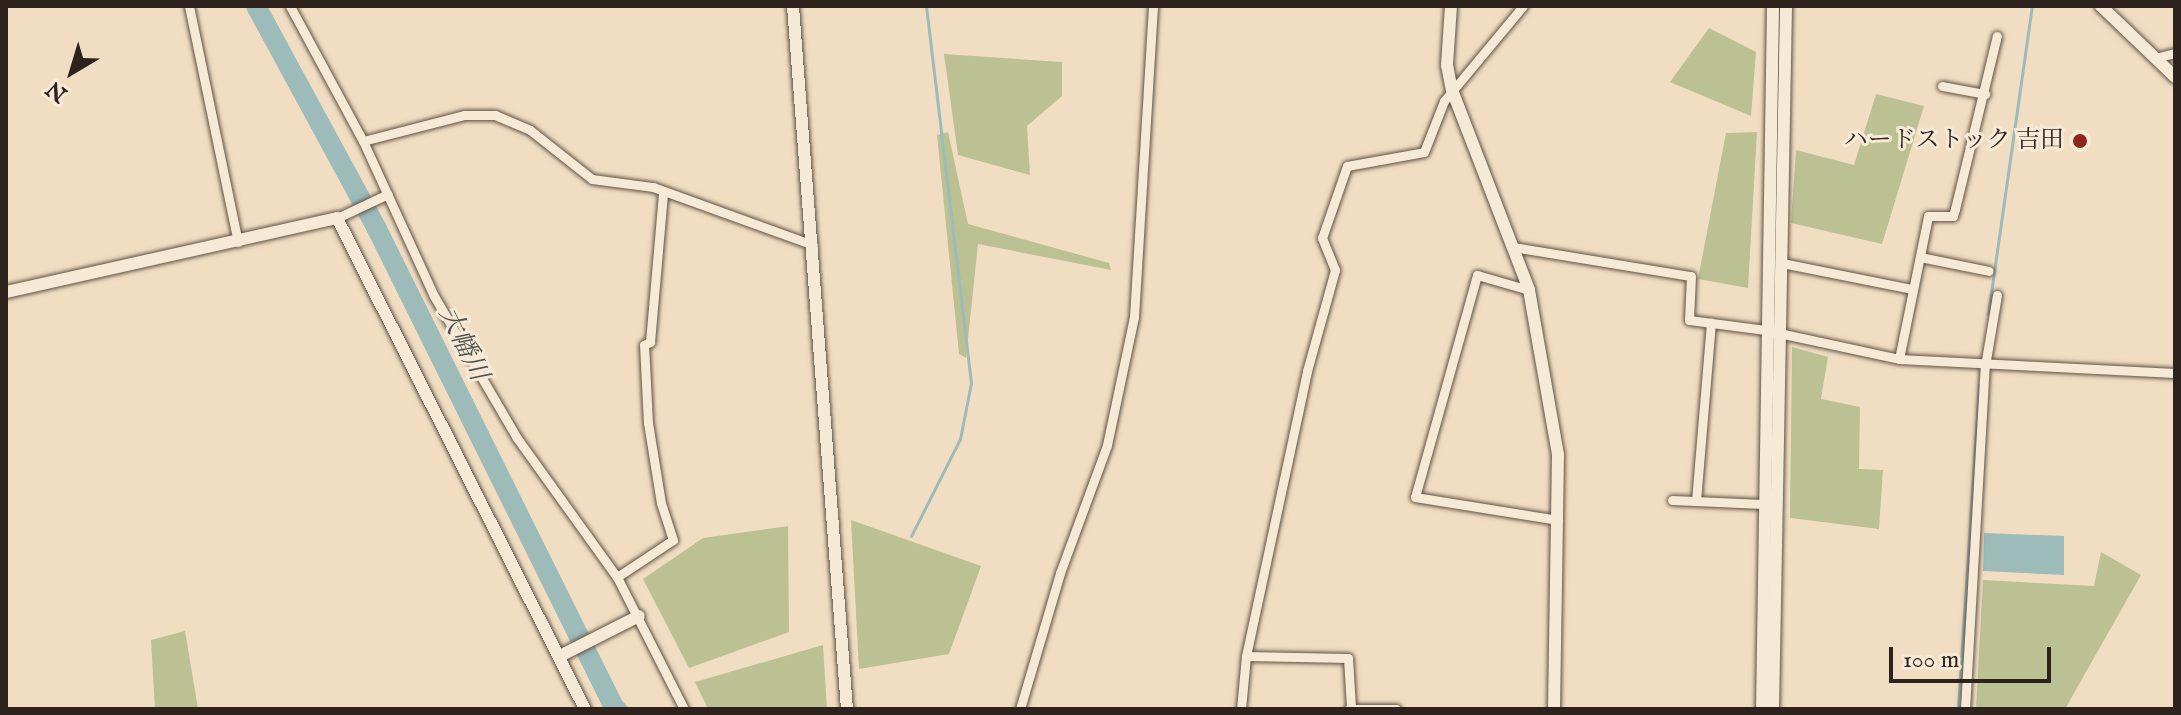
<!DOCTYPE html>
<html>
<head>
<meta charset="utf-8">
<style>
	body { margin:0 }
	#map { position:relative; width:2181px; height:715px; overflow:hidden; background:#f1dec2; font-family:"IM FELL English","Noto Serif JP",serif }
	div>[style] { position:absolute }
	.green>* { inset:0; background:#bbc193 }
	.water>* { inset:0; background:#9cbbb9 }
	.stream>* { height:3px; margin:-1.5px; padding:0 1.5px; transform-origin:1.5px; border-radius:1.5px; background:#9cbbb9 }
	.river>* { height:20px; margin:-10px; padding:0 10px; transform-origin:10px; border-radius:10px; background:#9cbbb9 }
	.roads { filter:drop-shadow(0 0 2px #5e5146) drop-shadow(0 0 2px #5e5146) }
	.street>* { height:9px; margin:-4.5px; padding:0 4.5px; transform-origin:4.5px; border-radius:4.5px; background:#f6ead7 }
	.secondary>* { height:12px; margin:-6px; padding:0 6px; transform-origin:6px; border-radius:6px; background:#f6ead7 }
	.dots>* { width:22px; height:22px; translate:-50% -50%; box-sizing:border-box; border:4px solid #f6ead7; border-radius:50% }
	span { translate:-50% -50%; white-space:nowrap; text-align:center; line-height:1.15; -webkit-text-stroke:6px #f6ead7; paint-order:stroke }
	.poi-label { font-size:24px; color:#2d221c }
	.right { translate:-100% -50%; text-align:right }
	.water-label { font-size:26px; color:#4e504b; font-style:italic }
	.frame { position:absolute; inset:0; border:8px solid #2d221c; pointer-events:none }
	.north { position:absolute; left:32px; top:32px; width:80px; height:80px; -webkit-text-stroke:6px #f6ead7; paint-order:stroke; rotate:218deg; font-size:22px; font-weight:700; line-height:32px; text-align:center; color:#2d221c }
	.north::after { content:''; display:block; margin:auto; width:28px; height:36px; background:#2d221c; clip-path:polygon(50% 0,100% 100%,50% 72%,0 100%) }
	.scale { position:absolute; left:1889px; top:647px; width:162px; height:36px; box-sizing:border-box; border:4px solid #2d221c; border-top:0; padding-left:10px; font-size:24px; line-height:28px; white-space:nowrap; color:#2d221c; -webkit-text-stroke:6px #f6ead7; paint-order:stroke }
</style>
</head>
<body>
<div id="map">
	<div class="green">
		<i style="clip-path:polygon(1709px 28px,1756px 52px,1751px 116px,1670px 82px)"></i>
		<i style="clip-path:polygon(944px 54px,1062px 62px,1062px 96px,1027px 126px,1030px 175px,958px 155px)"></i>
		<i style="clip-path:polygon(1876px 94px,1924px 106px,1882px 244px,1791px 223px,1796px 150px,1854px 165px)"></i>
		<i style="clip-path:polygon(948px 132px,968px 224px,1109px 263px,1111px 270px,978px 244px,966px 358px,959px 354px,937px 135px)"></i>
		<i style="clip-path:polygon(1757px 132px,1748px 288px,1698px 279px,1726px 133px)"></i>
		<i style="clip-path:polygon(1792px 347px,1828px 357px,1821px 399px,1860px 407px,1859px 469px,1883px 470px,1879px 529px,1790px 518px)"></i>
		<i style="clip-path:polygon(851px 520px,981px 566px,949px 654px,859px 669px)"></i>
		<i style="clip-path:polygon(788px 526px,789px 632px,689px 668px,643px 579px,703px 538px)"></i>
		<i style="clip-path:polygon(2101px 552px,2141px 575px,2065px 709px,1976px 709px,1983px 580px,2094px 586px)"></i>
		<i style="clip-path:polygon(185px 631px,198px 709px,155px 709px,151px 640px)"></i>
		<i style="clip-path:polygon(823px 645px,827px 709px,708px 709px,695px 682px)"></i>
	</div>
	<div class="water">
		<i style="clip-path:polygon(1984px 533px,2064px 536px,2064px 575px,1983px 571px)"></i>
	</div>
	<div class="stream">
		<i style="left:1988px;top:314px;width:311px;rotate:-81.9deg"></i>
		<i style="left:911px;top:536px;width:109px;rotate:-63.2deg"></i>
		<i style="left:960px;top:439px;width:57px;rotate:-78.9deg"></i>
		<i style="left:971px;top:383px;width:380px;rotate:-96.8deg"></i>
		<i style="left:610px;top:690px;width:26px;rotate:47deg"></i>
		<i style="left:1958px;top:709px;width:325px;rotate:-86.3deg"></i>
	</div>
	<div class="river">
		<i style="left:256px;top:6px;width:254px;rotate:61.5deg"></i>
		<i style="left:377px;top:229px;width:536px;rotate:63.63deg"></i>
	</div>
	<div class="roads">
		<div class="street">
			<i style="left:189px;top:6px;width:241px;rotate:78.3deg"></i>
			<i style="left:290px;top:6px;width:153px;rotate:61.6deg"></i>
			<i style="left:363px;top:141px;width:170px;rotate:65.4deg"></i>
			<i style="left:434px;top:296px;width:164px;rotate:59.7deg"></i>
			<i style="left:517px;top:438px;width:171px;rotate:54.3deg"></i>
			<i style="left:617px;top:577px;width:148px;rotate:63.1deg"></i>
			<i style="left:2155px;top:58px;width:21px;rotate:-14deg"></i>
			<i style="left:1942px;top:86px;width:44px;rotate:10.5deg"></i>
			<i style="left:363px;top:141px;width:104px;rotate:-14.4deg"></i>
			<i style="left:464px;top:115px;width:31px"></i>
			<i style="left:495px;top:115px;width:38px;rotate:23deg"></i>
			<i style="left:530px;top:130px;width:79px;rotate:38.3deg"></i>
			<i style="left:592px;top:179px;width:62px;rotate:7.5deg"></i>
			<i style="left:653px;top:187px;width:170px;rotate:19.9deg"></i>
			<i style="left:337px;top:218px;width:56px;rotate:-25.2deg"></i>
			<i style="left:1513px;top:247px;width:180px;rotate:9.3deg"></i>
			<i style="left:1691px;top:276px;width:44px;rotate:92.6deg"></i>
			<i style="left:1689px;top:320px;width:77px;rotate:7.5deg"></i>
			<i style="left:1765px;top:330px;width:137px;rotate:12.2deg"></i>
			<i style="left:1899px;top:359px;width:276px;rotate:2.9deg"></i>
			<i style="left:1920px;top:257px;width:70px;rotate:11.5deg"></i>
			<i style="left:1782px;top:263px;width:133px;rotate:11.3deg"></i>
			<i style="left:1529px;top:290px;width:54px;rotate:-163.9deg"></i>
			<i style="left:1477px;top:275px;width:230px;rotate:105.6deg"></i>
			<i style="left:1415px;top:497px;width:145px;rotate:9.1deg"></i>
			<i style="left:1899px;top:359px;width:146px;rotate:-78.5deg"></i>
			<i style="left:1928px;top:216px;width:25px"></i>
			<i style="left:1953px;top:216px;width:7px;rotate:-74deg"></i>
			<i style="left:1955px;top:209px;width:178px;rotate:-76.4deg"></i>
			<i style="left:1672px;top:500px;width:91px;rotate:2.5deg"></i>
			<i style="left:1696px;top:501px;width:179px;rotate:-85.2deg"></i>
			<i style="left:617px;top:577px;width:67px;rotate:-33.5deg"></i>
			<i style="left:673px;top:540px;width:39px;rotate:-108deg"></i>
			<i style="left:661px;top:503px;width:81px;rotate:-99.2deg"></i>
			<i style="left:648px;top:423px;width:78px;rotate:-92.9deg"></i>
			<i style="left:644px;top:345px;width:7px;rotate:-27deg"></i>
			<i style="left:650px;top:342px;width:150px;rotate:-85deg"></i>
			<i style="left:1246px;top:656px;width:102px;rotate:1.1deg"></i>
			<i style="left:1348px;top:658px;width:49px;rotate:86.5deg"></i>
			<i style="left:1020px;top:709px;width:142px;rotate:-73.6deg"></i>
			<i style="left:1060px;top:573px;width:136px;rotate:-69.8deg"></i>
			<i style="left:1107px;top:445px;width:131px;rotate:-78.1deg"></i>
			<i style="left:1134px;top:317px;width:312px;rotate:-86.5deg"></i>
			<i style="left:1241px;top:709px;width:53px;rotate:-84.6deg"></i>
			<i style="left:1246px;top:656px;width:291px;rotate:-77.9deg"></i>
			<i style="left:1307px;top:371px;width:105px;rotate:-74.5deg"></i>
			<i style="left:1335px;top:270px;width:35px;rotate:-112deg"></i>
			<i style="left:1322px;top:238px;width:76px;rotate:-70.9deg"></i>
			<i style="left:1347px;top:166px;width:78px;rotate:-10.3deg"></i>
			<i style="left:1424px;top:152px;width:55px;rotate:-68.6deg"></i>
			<i style="left:1444px;top:101px;width:124px;rotate:-50.3deg"></i>
			<i style="left:1349px;top:709px;width:47px"></i>
			<i style="left:1965px;top:709px;width:344px;rotate:-86.7deg"></i>
			<i style="left:1985px;top:366px;width:72px;rotate:-80.4deg"></i>
		</div>
		<div class="secondary">
			<i style="left:793px;top:6px;width:705px;rotate:85.61deg"></i>
			<i style="left:1451px;top:6px;width:59px;rotate:93.9deg"></i>
			<i style="left:1447px;top:65px;width:25px;rotate:79deg"></i>
			<i style="left:1452px;top:90px;width:214px;rotate:68.9deg"></i>
			<i style="left:1529px;top:290px;width:168px;rotate:80deg"></i>
			<i style="left:1558px;top:455px;width:254px;rotate:90.9deg"></i>
			<i style="left:2101px;top:6px;width:103px;rotate:43.8deg"></i>
			<i style="left:6px;top:292px;width:339px;rotate:-12.6deg"></i>
			<i style="left:337px;top:218px;width:550px;rotate:63.2deg"></i>
			<i style="left:562px;top:655px;width:86px;rotate:-26.9deg"></i>
			<i style="left:1762px;top:709px;width:703px;rotate:-89.1deg"></i>
			<i style="left:1773px;top:709px;width:703px;rotate:-88.94deg"></i>
		</div>
	</div>
	<div class="dots">
		<i style="left:2080px;top:141px;background:#8f2418"></i>
	</div>
	<div class="poi-label">
		<span class="right" style="left:2064px;top:141px">ハードストック 吉田</span>
	</div>
	<div class="water-label">
		<span style="left:463px;top:344px;rotate:64deg">大幡川</span>
	</div>
	<div class="frame"></div>
	<div class="north">N</div>
	<div class="scale">100 m</div>
</div>
</body>
</html>
